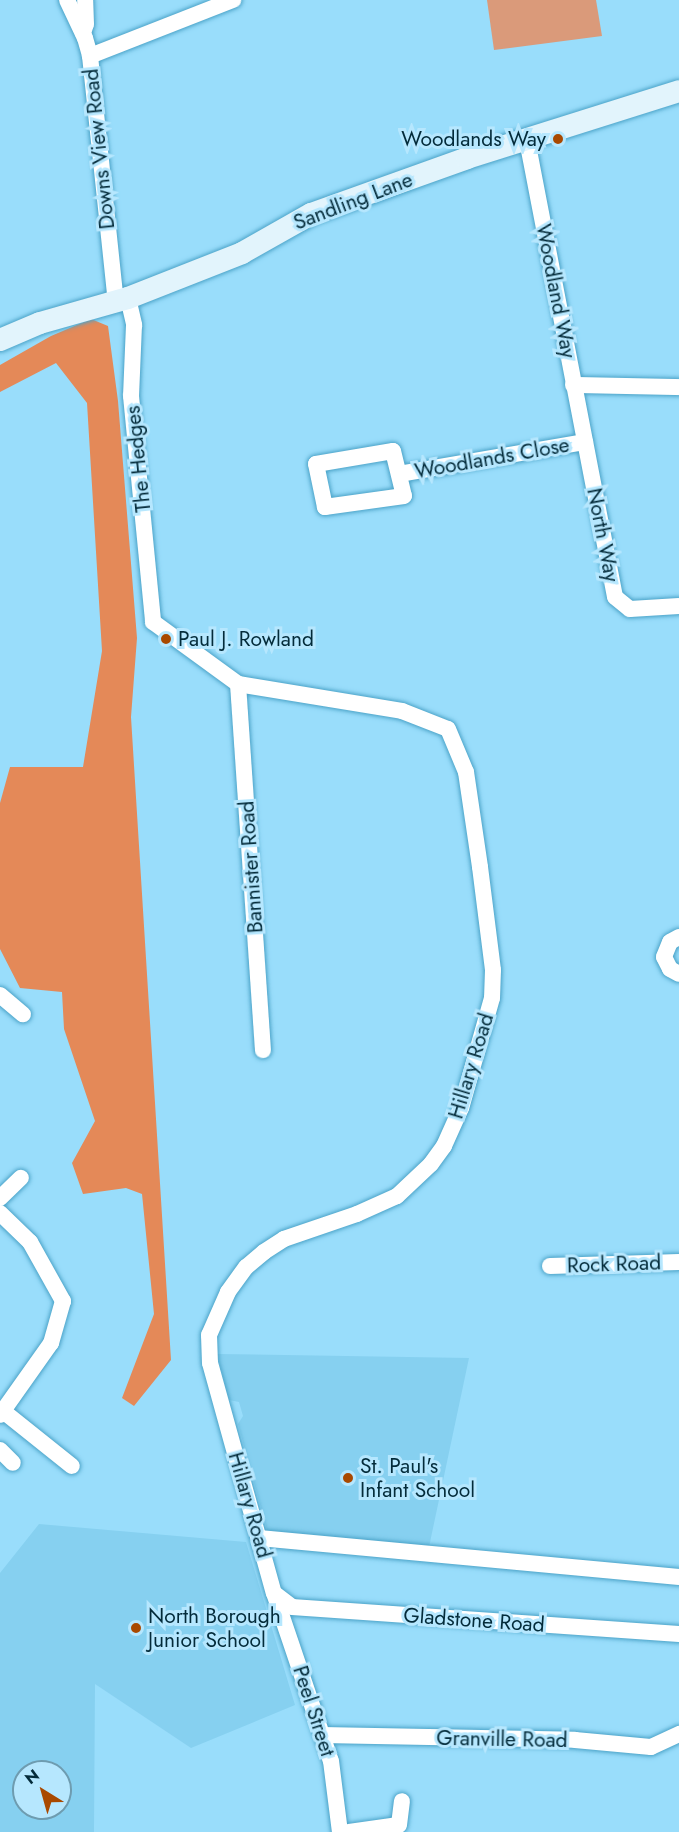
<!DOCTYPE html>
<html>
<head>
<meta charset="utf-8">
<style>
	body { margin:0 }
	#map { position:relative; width:679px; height:1832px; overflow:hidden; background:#99ddfb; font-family:Jost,sans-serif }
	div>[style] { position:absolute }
	.built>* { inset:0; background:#86d0f0 }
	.green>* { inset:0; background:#da9a7a }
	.forest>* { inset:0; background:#e48958 }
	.roads { filter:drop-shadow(0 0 2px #4ba3c8) drop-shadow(0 0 2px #4ba3c8) }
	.street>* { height:16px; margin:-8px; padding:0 8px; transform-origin:8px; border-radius:8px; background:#fff }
	.secondary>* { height:22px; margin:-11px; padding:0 11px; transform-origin:11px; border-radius:11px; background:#e2f4fc }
	.dots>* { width:16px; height:16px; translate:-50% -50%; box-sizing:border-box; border:3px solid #b6e7fe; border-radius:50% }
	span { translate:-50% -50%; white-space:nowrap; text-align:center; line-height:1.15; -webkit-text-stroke:6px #b6e7fe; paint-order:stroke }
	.poi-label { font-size:21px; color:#032b3a }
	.right { translate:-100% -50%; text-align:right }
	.left { translate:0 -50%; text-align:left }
	.street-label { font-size:21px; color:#032b3a }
	.north { position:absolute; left:12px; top:1760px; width:60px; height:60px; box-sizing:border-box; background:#b6e7fe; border:2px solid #6e9cb0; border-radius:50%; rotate:323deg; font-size:16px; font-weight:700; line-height:24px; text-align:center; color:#032b3a }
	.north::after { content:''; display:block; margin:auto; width:21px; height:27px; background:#a94900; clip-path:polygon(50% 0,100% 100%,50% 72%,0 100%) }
</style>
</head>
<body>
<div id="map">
	<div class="built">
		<i style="clip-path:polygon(217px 1354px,469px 1358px,429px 1547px,268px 1533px,238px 1424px,243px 1416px,239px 1402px,229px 1400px)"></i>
		<i style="clip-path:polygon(evenodd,39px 1524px,246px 1542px,295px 1705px,191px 1748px,95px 1684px,94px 1832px,0 1832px,0 1573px,39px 1524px,24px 1772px,60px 1772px,60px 1808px,24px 1808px,24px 1772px)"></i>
	</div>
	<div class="green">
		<i style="clip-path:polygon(487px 0,596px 0,602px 36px,494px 50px)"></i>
	</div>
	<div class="forest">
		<i style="clip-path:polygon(91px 319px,108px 326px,118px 401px,137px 638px,131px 717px,171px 1360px,134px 1406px,122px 1398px,154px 1314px,142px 1194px,126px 1188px,83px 1194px,72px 1163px,95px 1121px,64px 1029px,62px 992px,20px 988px,0 949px,0 803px,10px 767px,83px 767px,102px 651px,87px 403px,56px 363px,0 392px,0 365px,51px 336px)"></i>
	</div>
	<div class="roads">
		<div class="street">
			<i style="left:67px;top:0;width:42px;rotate:64.7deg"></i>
			<i style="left:85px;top:38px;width:19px;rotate:74deg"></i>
			<i style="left:90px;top:56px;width:247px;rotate:84deg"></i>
			<i style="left:83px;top:33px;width:9px;rotate:-72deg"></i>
			<i style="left:86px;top:24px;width:24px;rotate:-92deg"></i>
			<i style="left:90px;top:56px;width:154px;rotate:-21.4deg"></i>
			<i style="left:527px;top:140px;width:465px;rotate:79.1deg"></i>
			<i style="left:615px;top:597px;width:19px;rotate:39deg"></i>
			<i style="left:630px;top:609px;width:49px;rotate:-3.5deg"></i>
			<i style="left:128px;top:298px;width:28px;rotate:77deg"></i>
			<i style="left:134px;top:325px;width:71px;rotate:92.4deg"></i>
			<i style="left:131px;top:396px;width:227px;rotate:84.4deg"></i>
			<i style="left:153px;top:622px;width:105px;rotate:36.1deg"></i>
			<i style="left:238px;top:684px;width:166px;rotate:9.3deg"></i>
			<i style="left:402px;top:711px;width:49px;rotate:21.4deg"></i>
			<i style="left:448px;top:729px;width:47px;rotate:67.3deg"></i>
			<i style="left:466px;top:772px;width:96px;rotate:81.6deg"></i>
			<i style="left:480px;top:867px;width:104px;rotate:82.8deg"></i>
			<i style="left:493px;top:970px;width:28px;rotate:92deg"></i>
			<i style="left:492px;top:998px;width:114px;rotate:105.7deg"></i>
			<i style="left:461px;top:1108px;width:42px;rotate:114.1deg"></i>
			<i style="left:444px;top:1146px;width:22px;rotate:126deg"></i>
			<i style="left:431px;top:1164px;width:47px;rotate:136.7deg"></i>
			<i style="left:397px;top:1196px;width:44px;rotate:155.8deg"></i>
			<i style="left:357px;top:1214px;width:77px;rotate:161.1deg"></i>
			<i style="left:284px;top:1239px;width:24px;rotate:147deg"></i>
			<i style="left:264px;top:1252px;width:23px;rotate:140deg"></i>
			<i style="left:246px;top:1267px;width:31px;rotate:126deg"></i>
			<i style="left:228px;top:1292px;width:47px;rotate:113.8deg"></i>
			<i style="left:209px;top:1335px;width:28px;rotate:88deg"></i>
			<i style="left:210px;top:1363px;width:239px;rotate:74.5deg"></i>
			<i style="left:274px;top:1593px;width:177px;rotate:71.3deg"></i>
			<i style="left:331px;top:1761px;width:72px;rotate:82.8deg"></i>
			<i style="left:573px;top:385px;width:106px;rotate:1.1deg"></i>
			<i style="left:393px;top:451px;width:46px;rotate:76.3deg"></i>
			<i style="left:404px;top:496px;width:80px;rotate:172.1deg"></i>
			<i style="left:325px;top:507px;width:44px;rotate:-101.8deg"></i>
			<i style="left:316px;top:464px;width:78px;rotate:-9.6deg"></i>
			<i style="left:399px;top:474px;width:189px;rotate:-9.8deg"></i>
			<i style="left:238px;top:684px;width:367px;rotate:86.1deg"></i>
			<i style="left:679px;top:937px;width:10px;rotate:151deg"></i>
			<i style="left:670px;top:942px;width:16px;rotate:112deg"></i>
			<i style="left:664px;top:957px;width:13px;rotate:63deg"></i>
			<i style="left:670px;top:969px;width:10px;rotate:29deg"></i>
			<i style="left:0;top:995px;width:30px;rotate:40deg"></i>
			<i style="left:0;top:1198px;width:29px;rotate:-44deg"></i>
			<i style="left:0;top:1213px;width:42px;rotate:44deg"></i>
			<i style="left:30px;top:1242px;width:68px;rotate:60.8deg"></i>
			<i style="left:63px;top:1301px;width:44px;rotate:105.9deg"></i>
			<i style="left:51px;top:1343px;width:88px;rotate:125.3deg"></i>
			<i style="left:550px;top:1266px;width:129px;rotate:-1.8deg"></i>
			<i style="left:3px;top:1411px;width:88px;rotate:38.6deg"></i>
			<i style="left:0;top:1450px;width:18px;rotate:45deg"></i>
			<i style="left:259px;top:1538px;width:422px;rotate:5.3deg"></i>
			<i style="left:275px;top:1594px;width:21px;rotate:37deg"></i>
			<i style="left:292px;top:1607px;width:388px;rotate:4deg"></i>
			<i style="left:322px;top:1735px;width:253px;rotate:1.1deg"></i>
			<i style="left:575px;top:1740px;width:76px;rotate:5.3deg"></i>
			<i style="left:651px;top:1747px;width:31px;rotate:-25deg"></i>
			<i style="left:349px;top:1832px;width:50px;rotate:-8deg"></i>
			<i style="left:399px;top:1825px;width:24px;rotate:-83deg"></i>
		</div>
		<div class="secondary">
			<i style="left:0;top:340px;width:43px;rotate:-23deg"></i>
			<i style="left:40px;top:323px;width:91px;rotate:-15.9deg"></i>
			<i style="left:128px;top:298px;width:123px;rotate:-21.5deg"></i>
			<i style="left:242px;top:253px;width:79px;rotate:-29.5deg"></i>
			<i style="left:311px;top:214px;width:166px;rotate:-19.7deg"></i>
			<i style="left:467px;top:158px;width:222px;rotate:-17.5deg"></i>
		</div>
	</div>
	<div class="dots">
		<i style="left:558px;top:139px;background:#a94900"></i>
		<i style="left:166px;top:639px;background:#a94900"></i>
		<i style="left:348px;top:1478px;background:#a94900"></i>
		<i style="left:136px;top:1628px;background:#a94900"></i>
	</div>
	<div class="poi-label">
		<span class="right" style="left:546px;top:139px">Woodlands Way</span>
		<span class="left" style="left:178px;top:639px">Paul J. Rowland</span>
		<span class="left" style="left:360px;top:1478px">St. Paul's<br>Infant School</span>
		<span class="left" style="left:148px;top:1628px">North Borough<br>Junior School</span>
	</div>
	<div class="street-label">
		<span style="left:99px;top:149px;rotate:-96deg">Downs View Road</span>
		<span style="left:353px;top:201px;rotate:-21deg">Sandling Lane</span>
		<span style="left:556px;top:291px;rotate:79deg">Woodland Way</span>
		<span style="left:492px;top:458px;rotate:-10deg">Woodlands Close</span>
		<span style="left:138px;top:459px;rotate:-96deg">The Hedges</span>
		<span style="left:603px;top:535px;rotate:79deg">North Way</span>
		<span style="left:251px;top:867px;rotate:-94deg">Bannister Road</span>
		<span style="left:471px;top:1066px;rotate:-73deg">Hillary Road</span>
		<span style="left:614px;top:1264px;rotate:-2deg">Rock Road</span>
		<span style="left:250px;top:1505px;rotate:74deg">Hillary Road</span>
		<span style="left:474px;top:1620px;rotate:4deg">Gladstone Road</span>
		<span style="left:314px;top:1711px;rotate:72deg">Peel Street</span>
		<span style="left:502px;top:1739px;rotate:1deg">Granville Road</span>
	</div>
	<div class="north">N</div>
</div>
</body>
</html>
